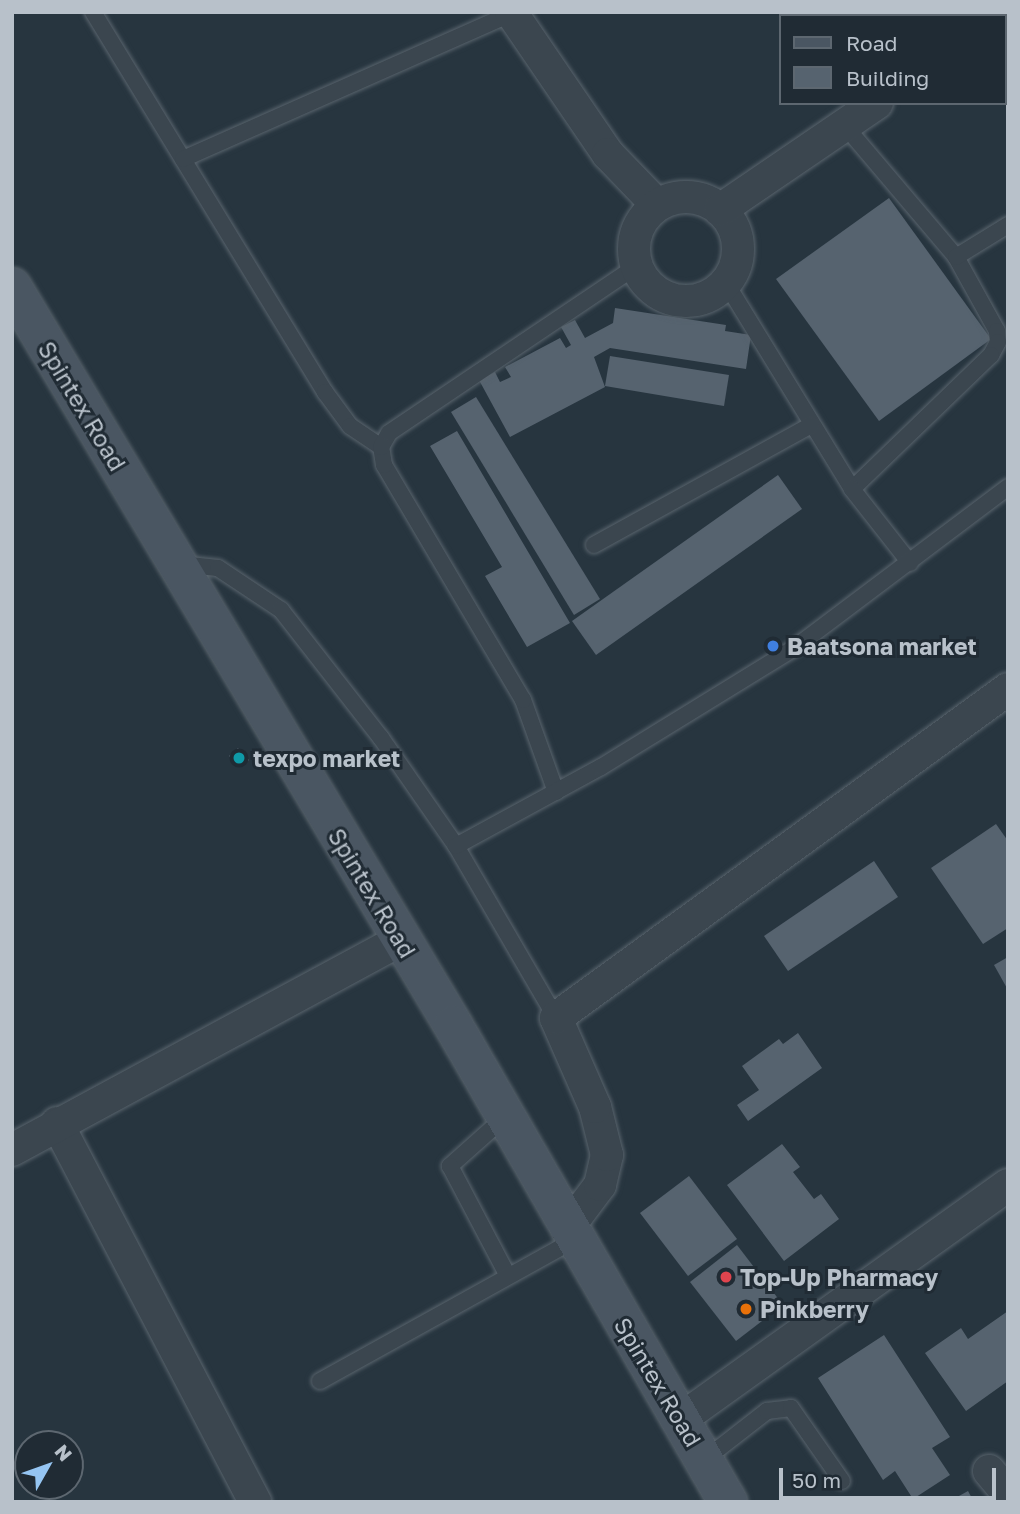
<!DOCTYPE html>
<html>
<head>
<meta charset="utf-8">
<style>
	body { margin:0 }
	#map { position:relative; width:1020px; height:1514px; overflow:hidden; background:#27353f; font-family:"Golos Text",sans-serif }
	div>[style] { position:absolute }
	.building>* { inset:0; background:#56636f }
	.roads { filter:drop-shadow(0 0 2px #59646d) drop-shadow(0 0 2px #59646d) }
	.service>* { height:16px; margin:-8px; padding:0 8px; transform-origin:8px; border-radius:8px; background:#3b464f }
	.minor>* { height:32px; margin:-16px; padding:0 16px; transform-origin:16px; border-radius:16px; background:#3b464f }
	.minor>.ring { margin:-16px; padding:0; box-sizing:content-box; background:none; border:32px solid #3b464f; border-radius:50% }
	.secondary>* { height:38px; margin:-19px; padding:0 19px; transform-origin:19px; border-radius:19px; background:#4a5662 }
	.dots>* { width:19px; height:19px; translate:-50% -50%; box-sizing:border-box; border:4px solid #202b34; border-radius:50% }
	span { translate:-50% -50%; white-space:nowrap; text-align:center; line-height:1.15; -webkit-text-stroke:6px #202b34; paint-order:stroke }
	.street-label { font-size:23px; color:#b8c1ca }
	.poi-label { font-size:23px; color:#b8c1ca; font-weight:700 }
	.left { translate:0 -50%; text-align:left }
	.frame { position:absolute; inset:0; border:14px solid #b8c1ca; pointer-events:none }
	.legend { position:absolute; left:779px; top:14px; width:228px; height:91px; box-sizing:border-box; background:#202b34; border:2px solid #5d6770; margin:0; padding:9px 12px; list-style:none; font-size:21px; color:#b8c1ca }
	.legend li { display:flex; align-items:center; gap:14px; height:35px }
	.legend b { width:35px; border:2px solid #5d6770 }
	.north { position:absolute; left:14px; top:1430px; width:70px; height:70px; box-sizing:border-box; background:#202b34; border:2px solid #5d6770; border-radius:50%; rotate:50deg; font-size:19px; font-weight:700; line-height:28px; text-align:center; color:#b8c1ca }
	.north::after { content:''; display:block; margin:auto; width:24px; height:32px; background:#95c5f2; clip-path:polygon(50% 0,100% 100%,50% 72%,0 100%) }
	.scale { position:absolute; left:779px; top:1468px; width:217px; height:32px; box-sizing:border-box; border:4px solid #b8c1ca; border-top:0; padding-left:9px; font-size:21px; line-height:24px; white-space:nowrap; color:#b8c1ca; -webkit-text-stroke:5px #202b34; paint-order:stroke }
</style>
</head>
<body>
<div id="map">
	<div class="building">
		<i style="clip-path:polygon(889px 198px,991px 339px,879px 421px,776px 279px)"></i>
		<i style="clip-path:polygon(615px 308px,726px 325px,725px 331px,751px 335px,746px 369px,610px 348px,594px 357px,605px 387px,510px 437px,479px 380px,495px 372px,500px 382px,511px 377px,505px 367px,560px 338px,566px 348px,571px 345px,561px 327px,575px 320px,585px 338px,613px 323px)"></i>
		<i style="clip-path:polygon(610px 356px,729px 375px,724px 406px,605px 386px)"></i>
		<i style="clip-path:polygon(476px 397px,600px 599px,574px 615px,451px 412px)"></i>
		<i style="clip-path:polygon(457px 431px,570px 623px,527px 647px,485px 576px,502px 567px,430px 446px)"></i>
		<i style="clip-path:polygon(778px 475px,802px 509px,596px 655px,572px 621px)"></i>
		<i style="clip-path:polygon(238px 748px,249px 760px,240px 767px,229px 756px)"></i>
		<i style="clip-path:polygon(996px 824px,1008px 841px,1008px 928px,983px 944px,931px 868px)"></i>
		<i style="clip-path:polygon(874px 861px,898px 897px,788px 971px,764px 936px)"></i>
		<i style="clip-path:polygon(1008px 957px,1008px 990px,994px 965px)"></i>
		<i style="clip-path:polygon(798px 1033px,822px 1068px,748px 1121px,737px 1105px,759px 1090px,742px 1066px,779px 1039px,783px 1044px)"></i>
		<i style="clip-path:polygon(782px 1144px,800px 1167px,793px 1172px,814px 1199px,821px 1194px,839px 1219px,784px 1261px,727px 1185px)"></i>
		<i style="clip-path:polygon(689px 1176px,737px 1239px,688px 1276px,640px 1213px)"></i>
		<i style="clip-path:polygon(737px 1245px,783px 1305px,736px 1341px,690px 1282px)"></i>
		<i style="clip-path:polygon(1008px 1311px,1008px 1381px,966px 1411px,925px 1353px,961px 1328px,968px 1339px)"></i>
		<i style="clip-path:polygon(884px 1335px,950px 1437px,932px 1448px,950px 1475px,913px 1499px,895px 1471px,883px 1480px,818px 1378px)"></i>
		<i style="clip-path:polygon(968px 1491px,974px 1502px,948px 1502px)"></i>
	</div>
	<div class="roads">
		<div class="service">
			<i style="left:93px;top:12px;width:445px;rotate:58.6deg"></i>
			<i style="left:325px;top:392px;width:42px;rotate:53.7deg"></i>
			<i style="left:350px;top:426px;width:37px;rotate:34deg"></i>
			<i style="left:845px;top:126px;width:172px;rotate:49.7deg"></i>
			<i style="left:956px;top:257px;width:85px;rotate:61deg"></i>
			<i style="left:997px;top:331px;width:11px;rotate:85deg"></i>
			<i style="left:998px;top:342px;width:15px;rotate:118deg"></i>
			<i style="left:991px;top:355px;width:193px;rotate:136deg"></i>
			<i style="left:183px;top:159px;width:360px;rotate:-23.9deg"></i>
			<i style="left:956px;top:257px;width:61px;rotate:-31.6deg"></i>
			<i style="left:726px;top:283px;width:241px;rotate:58.5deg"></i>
			<i style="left:852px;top:489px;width:94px;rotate:51.9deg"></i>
			<i style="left:594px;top:545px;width:248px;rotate:-28.9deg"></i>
			<i style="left:180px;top:564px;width:38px;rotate:6deg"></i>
			<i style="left:218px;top:568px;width:76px;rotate:33.7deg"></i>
			<i style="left:281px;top:610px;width:162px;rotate:52deg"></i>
			<i style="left:381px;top:738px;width:131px;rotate:55.2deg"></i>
			<i style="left:456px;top:846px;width:199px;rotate:59.8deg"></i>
			<i style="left:556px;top:792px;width:98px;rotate:-109.7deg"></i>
			<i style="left:523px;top:700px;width:273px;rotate:-120.6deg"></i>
			<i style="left:384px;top:465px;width:18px;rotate:-99deg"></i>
			<i style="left:381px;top:447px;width:16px;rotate:-60deg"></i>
			<i style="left:389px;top:433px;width:299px;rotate:-34deg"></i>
			<i style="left:456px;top:846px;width:165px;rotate:-28.6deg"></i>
			<i style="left:601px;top:767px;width:225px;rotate:-31.6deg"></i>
			<i style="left:793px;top:649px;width:269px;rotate:-37deg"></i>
			<i style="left:505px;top:1117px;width:74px;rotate:138.3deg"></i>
			<i style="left:450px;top:1166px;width:124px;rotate:62.2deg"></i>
			<i style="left:320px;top:1381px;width:291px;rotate:-29deg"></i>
			<i style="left:704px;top:1460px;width:80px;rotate:-37.9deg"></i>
			<i style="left:767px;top:1411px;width:24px;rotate:-7deg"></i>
			<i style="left:791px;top:1408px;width:89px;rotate:55.1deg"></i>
		</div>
		<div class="minor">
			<i style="left:511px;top:12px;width:172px;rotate:55.7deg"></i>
			<i style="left:608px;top:154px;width:71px;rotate:46.1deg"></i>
			<i style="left:1004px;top:16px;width:5px;rotate:-37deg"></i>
			<i class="ring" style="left:634px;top:197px;width:72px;height:72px"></i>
			<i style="left:720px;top:210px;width:190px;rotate:-34.3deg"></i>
			<i style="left:57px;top:1123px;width:428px;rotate:62.4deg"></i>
			<i style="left:12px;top:1150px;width:442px;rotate:-28.4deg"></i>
			<i style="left:567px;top:1229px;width:55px;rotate:-53.1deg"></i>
			<i style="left:600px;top:1185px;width:31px;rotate:-77deg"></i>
			<i style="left:607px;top:1155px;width:49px;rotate:-104deg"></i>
			<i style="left:595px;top:1107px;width:97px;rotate:-113.7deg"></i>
			<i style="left:556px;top:1018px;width:559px;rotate:-36.05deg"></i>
			<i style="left:681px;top:1419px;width:402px;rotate:-35.6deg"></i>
			<i style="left:989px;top:1471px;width:30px;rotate:50deg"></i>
		</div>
		<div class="secondary">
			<i style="left:12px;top:287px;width:860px;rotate:59.14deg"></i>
			<i style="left:453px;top:1025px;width:551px;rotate:60.04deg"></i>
		</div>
	</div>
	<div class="dots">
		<i style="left:773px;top:646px;background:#3f7fe0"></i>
		<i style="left:239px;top:758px;background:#0f9aa8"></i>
		<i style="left:726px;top:1277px;background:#e0444e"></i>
		<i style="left:746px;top:1309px;background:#e8710a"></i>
	</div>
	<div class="street-label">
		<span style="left:82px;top:406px;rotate:59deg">Spintex Road</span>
		<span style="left:372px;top:893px;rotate:59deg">Spintex Road</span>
		<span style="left:658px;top:1382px;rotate:59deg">Spintex Road</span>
	</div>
	<div class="poi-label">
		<span class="left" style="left:787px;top:646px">Baatsona market</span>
		<span class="left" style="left:253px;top:758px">texpo market</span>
		<span class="left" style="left:740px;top:1277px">Top-Up Pharmacy</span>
		<span class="left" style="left:760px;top:1309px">Pinkberry</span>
	</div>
	<div class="frame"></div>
	<ul class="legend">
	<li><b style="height:9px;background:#4a5662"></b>Road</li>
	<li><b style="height:19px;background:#56636f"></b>Building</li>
	</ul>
	<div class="north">N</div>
	<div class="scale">50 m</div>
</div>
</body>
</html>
